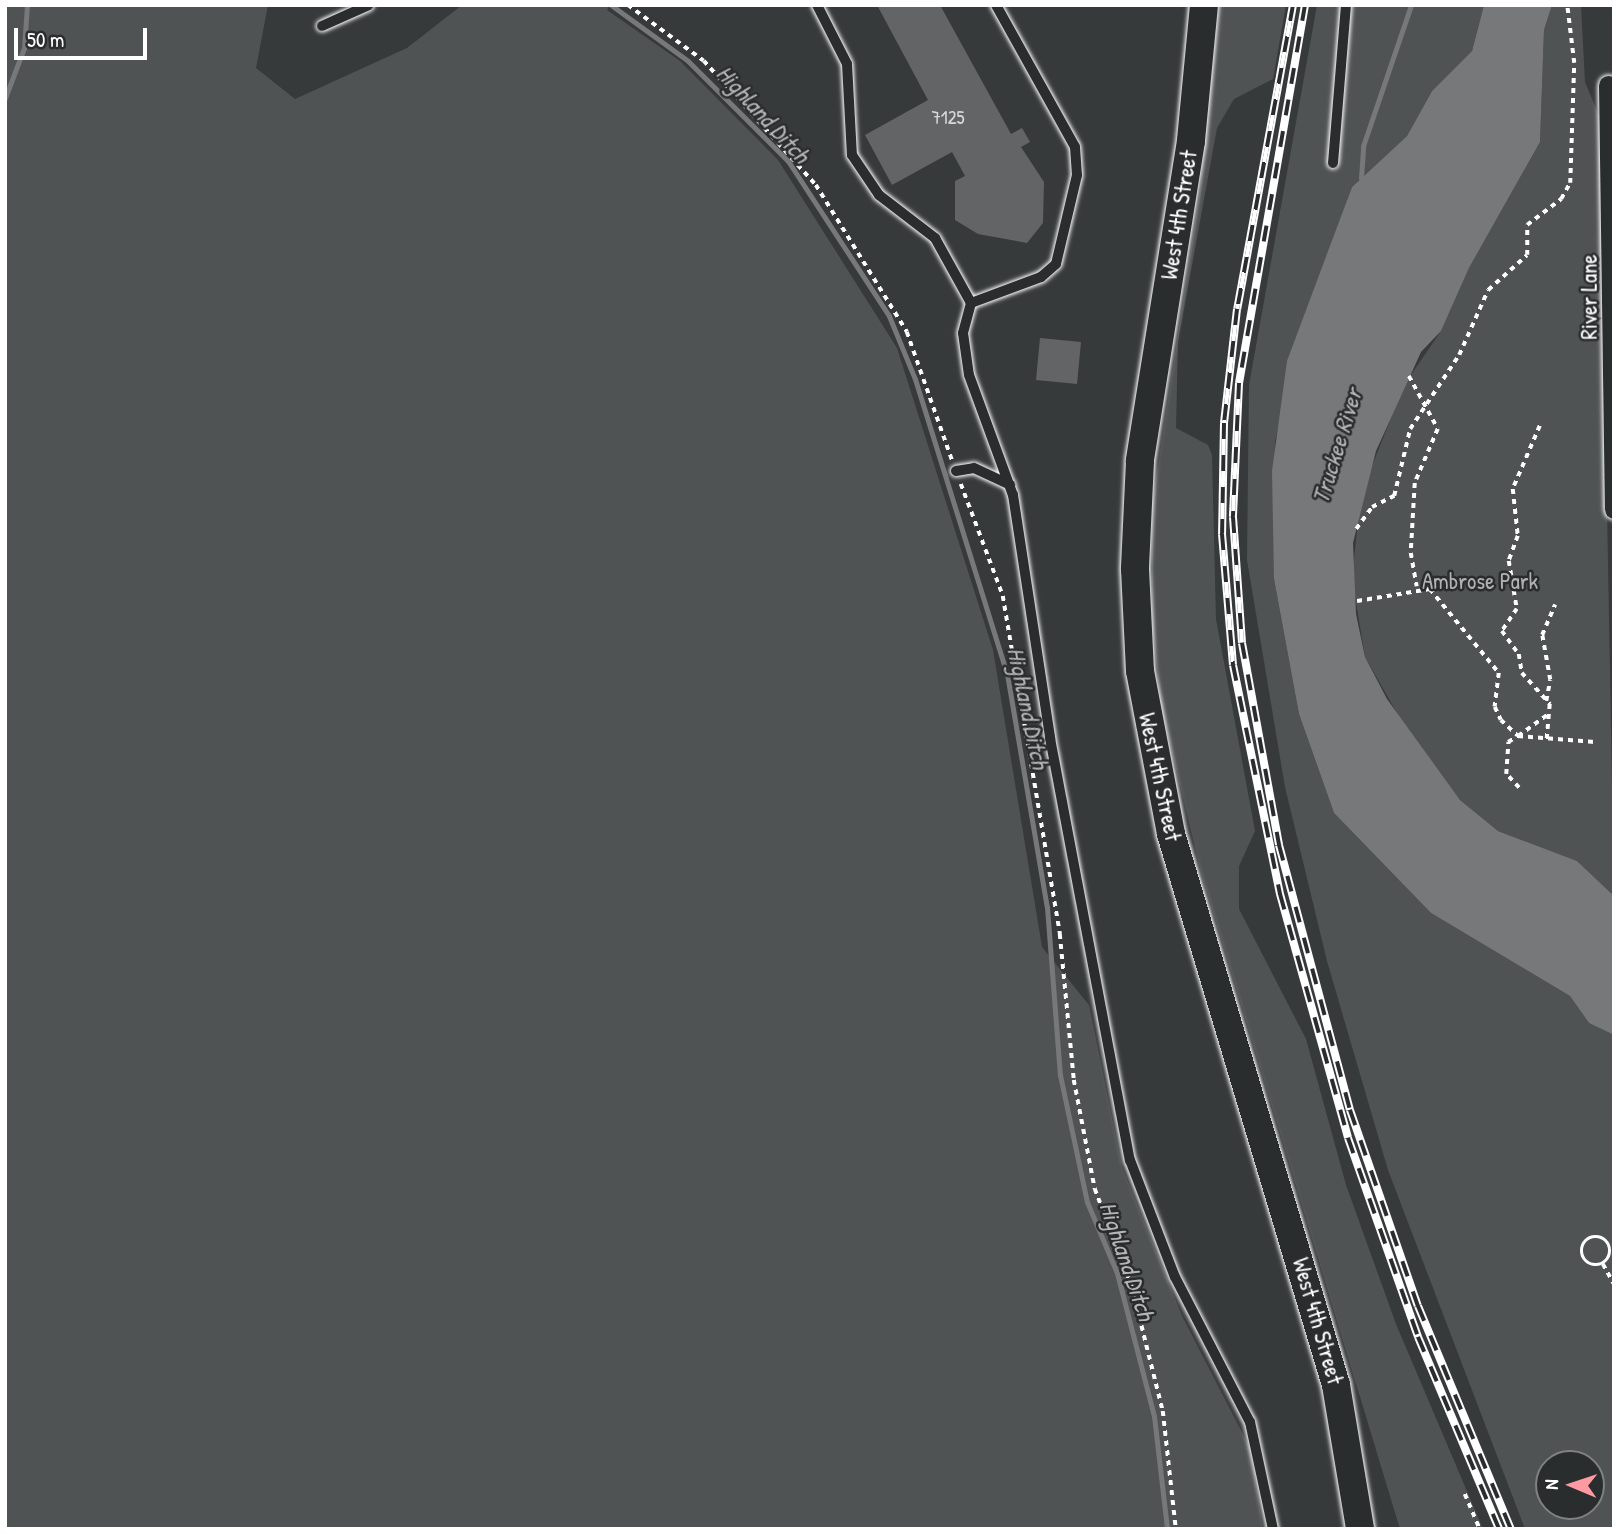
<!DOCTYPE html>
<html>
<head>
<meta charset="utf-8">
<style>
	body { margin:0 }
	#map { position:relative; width:1619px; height:1534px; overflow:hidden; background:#373a3b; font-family:"Patrick Hand",sans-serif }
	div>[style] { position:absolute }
	.green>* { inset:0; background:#505354 }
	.water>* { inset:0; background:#767879 }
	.stream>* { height:5px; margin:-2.5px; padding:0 2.5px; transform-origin:2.5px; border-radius:2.5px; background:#767879 }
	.building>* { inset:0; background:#636465 }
	.path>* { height:3.5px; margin-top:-1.75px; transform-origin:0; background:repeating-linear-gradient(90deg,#fff 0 5px,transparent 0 10px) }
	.path>.ring { margin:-1.75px; padding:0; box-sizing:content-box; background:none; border:3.5px solid #fff; border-radius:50% }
	.roads { filter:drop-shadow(0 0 2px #fff) drop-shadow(0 0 2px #fff) }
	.service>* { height:10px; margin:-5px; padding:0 5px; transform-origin:5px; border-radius:5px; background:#2a2d2e }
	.minor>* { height:19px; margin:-9.5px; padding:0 9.5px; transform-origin:9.5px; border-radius:9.5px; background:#2a2d2e }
	.secondary>* { height:28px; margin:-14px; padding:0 14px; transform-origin:14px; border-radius:14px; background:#2a2d2e }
	.rail>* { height:8px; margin-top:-4px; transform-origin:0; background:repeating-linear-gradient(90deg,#2a2d2e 0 16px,#fff 0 32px); box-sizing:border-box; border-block:2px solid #fff }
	span { translate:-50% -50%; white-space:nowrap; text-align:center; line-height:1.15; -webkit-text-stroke:5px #2a2d2e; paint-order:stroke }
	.number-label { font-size:19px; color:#d8d8d8 }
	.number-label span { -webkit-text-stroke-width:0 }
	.street-label { font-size:23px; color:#fff }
	.park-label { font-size:23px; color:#b0b2b2 }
	.water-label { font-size:24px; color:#b4b5b5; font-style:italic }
	.frame { position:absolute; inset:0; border:7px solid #fff; pointer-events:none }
	.north { position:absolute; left:1535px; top:1450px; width:70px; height:70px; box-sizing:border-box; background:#2a2d2e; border:2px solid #7f8182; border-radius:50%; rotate:272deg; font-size:19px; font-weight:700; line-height:28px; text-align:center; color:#fff }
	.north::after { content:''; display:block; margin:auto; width:24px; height:32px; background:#ff9aa2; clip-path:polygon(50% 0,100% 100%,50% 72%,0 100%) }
	.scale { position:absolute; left:14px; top:28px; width:133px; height:32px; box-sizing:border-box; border:4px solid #fff; border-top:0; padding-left:9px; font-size:21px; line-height:24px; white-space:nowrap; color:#fff; -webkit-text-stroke:5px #2a2d2e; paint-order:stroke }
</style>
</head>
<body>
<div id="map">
	<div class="green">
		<i style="clip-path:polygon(5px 5px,268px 5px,256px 68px,295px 99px,407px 48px,462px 5px,610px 5px,607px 10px,680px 61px,778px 160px,897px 348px,993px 650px,1042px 947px,1089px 1005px,1122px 1167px,1182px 1316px,1250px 1448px,1263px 1529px,5px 1529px)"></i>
		<i style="clip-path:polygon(1219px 5px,1286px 5px,1273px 79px,1234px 99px,1217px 128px,1178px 342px,1176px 428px,1208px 445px,1212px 455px,1216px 619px,1255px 831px,1239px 866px,1239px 909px,1306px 1039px,1346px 1185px,1396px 1324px,1483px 1529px,1400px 1529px,1201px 872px,1161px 706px,1152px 618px,1152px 505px,1200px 191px)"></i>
		<i style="clip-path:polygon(evenodd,1317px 5px,1484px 5px,1472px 51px,1432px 91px,1407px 136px,1352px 187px,1303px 321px,1275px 442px,1274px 579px,1299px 714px,1334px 813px,1431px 913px,1570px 996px,1589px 1023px,1614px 1035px,1614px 1529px,1525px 1529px,1388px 1170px,1327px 961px,1285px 787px,1247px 560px,1249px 385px,1317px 5px,1549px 1464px,1591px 1464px,1591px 1506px,1549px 1506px,1549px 1464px)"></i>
		<i style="clip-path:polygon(1552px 5px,1581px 5px,1585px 82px,1600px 118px,1614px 896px,1577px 861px,1498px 831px,1460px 800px,1406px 729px,1365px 657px,1352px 578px,1361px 494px,1404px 385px,1441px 331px,1469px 268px,1540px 142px,1544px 30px)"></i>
	</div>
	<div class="water">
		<i style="clip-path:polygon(1484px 5px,1552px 5px,1544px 30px,1540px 142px,1469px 268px,1441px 331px,1421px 352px,1376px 451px,1353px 543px,1356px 614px,1365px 657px,1387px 699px,1460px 800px,1498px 831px,1577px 861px,1614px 896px,1614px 1035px,1589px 1023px,1570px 996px,1431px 913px,1334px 813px,1299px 714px,1274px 579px,1272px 471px,1287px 361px,1352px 187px,1407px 136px,1432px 91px,1472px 51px)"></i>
	</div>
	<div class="stream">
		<i style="left:611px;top:5px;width:95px;rotate:36deg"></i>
		<i style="left:688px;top:61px;width:141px;rotate:45deg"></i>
		<i style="left:788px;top:161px;width:185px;rotate:56.9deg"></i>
		<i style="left:889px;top:316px;width:68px;rotate:67.6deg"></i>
		<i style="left:915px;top:379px;width:309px;rotate:72.7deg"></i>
		<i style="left:1007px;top:674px;width:236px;rotate:80.3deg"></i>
		<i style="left:1047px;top:907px;width:169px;rotate:85.6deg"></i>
		<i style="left:1060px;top:1075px;width:130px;rotate:78deg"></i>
		<i style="left:1087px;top:1202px;width:77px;rotate:67.1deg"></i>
		<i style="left:1117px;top:1273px;width:148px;rotate:75.5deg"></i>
		<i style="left:1154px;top:1416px;width:114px;rotate:83.4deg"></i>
		<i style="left:5px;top:98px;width:53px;rotate:-69.2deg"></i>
		<i style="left:24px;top:48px;width:43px;rotate:-86deg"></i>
		<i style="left:1361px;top:178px;width:32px;rotate:-86deg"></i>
		<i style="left:1363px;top:146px;width:149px;rotate:-71.2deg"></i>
	</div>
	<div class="building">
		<i style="clip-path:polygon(877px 5px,940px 5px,1011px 134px,1022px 128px,1030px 142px,1021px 147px,1044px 182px,1043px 223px,1027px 243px,978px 234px,955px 220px,955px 181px,965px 176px,952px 152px,892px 185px,865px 135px,928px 100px)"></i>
		<i style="clip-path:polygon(1040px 338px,1081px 342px,1077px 384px,1036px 380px)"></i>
	</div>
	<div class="path">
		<i style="left:628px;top:5px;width:94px;rotate:36.4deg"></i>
		<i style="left:704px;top:61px;width:167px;rotate:47.9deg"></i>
		<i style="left:816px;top:185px;width:173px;rotate:58.2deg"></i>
		<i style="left:907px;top:332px;width:136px;rotate:70.6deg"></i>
		<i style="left:1409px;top:376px;width:60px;rotate:61.3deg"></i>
		<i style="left:1438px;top:429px;width:59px;rotate:113.1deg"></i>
		<i style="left:1415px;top:483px;width:70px;rotate:93.3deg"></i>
		<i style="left:1411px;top:553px;width:34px;rotate:80deg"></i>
		<i style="left:1540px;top:426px;width:69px;rotate:113.2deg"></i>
		<i style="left:1513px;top:489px;width:47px;rotate:83.9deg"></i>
		<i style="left:1518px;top:536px;width:27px;rotate:110deg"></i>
		<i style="left:1509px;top:561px;width:49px;rotate:80.5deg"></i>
		<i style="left:1517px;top:609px;width:27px;rotate:124deg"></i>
		<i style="left:1502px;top:631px;width:29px;rotate:54deg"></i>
		<i style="left:1519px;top:654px;width:19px;rotate:81deg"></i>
		<i style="left:1522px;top:673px;width:42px;rotate:47.9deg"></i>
		<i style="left:1550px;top:704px;width:36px;rotate:95deg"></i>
		<i style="left:961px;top:484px;width:120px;rotate:69.4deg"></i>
		<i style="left:1003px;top:596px;width:343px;rotate:80.4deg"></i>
		<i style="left:1060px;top:934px;width:147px;rotate:84.5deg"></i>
		<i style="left:1074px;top:1080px;width:111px;rotate:79.1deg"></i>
		<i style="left:1095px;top:1189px;width:105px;rotate:69.3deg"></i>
		<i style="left:1132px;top:1287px;width:128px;rotate:76deg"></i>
		<i style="left:1163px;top:1411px;width:119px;rotate:83.7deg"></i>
		<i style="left:1356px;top:529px;width:27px;rotate:-54deg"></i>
		<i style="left:1372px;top:507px;width:25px;rotate:-27deg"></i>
		<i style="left:1394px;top:496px;width:69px;rotate:-76.6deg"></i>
		<i style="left:1410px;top:429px;width:89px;rotate:-56.5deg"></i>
		<i style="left:1459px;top:355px;width:71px;rotate:-66deg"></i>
		<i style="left:1488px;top:290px;width:52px;rotate:-41.9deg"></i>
		<i style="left:1527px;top:255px;width:30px;rotate:-90deg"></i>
		<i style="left:1527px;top:225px;width:43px;rotate:-37.4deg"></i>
		<i style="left:1561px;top:199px;width:18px;rotate:-61deg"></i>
		<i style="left:1570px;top:183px;width:120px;rotate:-88.1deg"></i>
		<i style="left:1574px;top:63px;width:58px;rotate:-96.9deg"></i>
		<i style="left:1357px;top:601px;width:74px;rotate:-9.3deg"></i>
		<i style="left:1430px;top:589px;width:109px;rotate:50.6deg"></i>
		<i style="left:1499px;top:673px;width:34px;rotate:97deg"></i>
		<i style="left:1495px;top:707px;width:14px;rotate:65deg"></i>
		<i style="left:1501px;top:720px;width:23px;rotate:43deg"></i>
		<i style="left:1518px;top:736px;width:39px;rotate:-36deg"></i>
		<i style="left:1546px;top:701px;width:21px;rotate:-79deg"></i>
		<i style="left:1550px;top:680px;width:46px;rotate:-100.1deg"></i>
		<i style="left:1542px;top:635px;width:33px;rotate:-67deg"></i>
		<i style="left:1519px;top:788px;width:19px;rotate:-133deg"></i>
		<i style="left:1506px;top:774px;width:32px;rotate:-86deg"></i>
		<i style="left:1508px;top:742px;width:12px;rotate:-31deg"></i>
		<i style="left:1518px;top:736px;width:77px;rotate:4.5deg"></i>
		<i class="ring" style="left:1582px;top:1237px;width:24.5px;height:24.5px"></i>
		<i style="left:1603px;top:1264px;width:23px;rotate:61deg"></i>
		<i style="left:1465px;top:1494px;width:38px;rotate:67deg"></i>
	</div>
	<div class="roads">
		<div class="service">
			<i style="left:817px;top:5px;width:66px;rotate:63deg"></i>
			<i style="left:847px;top:64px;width:91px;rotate:86.9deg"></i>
			<i style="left:852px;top:155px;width:48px;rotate:56deg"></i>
			<i style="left:879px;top:195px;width:71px;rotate:37.5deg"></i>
			<i style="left:935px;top:238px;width:74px;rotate:61deg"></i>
			<i style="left:996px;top:5px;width:162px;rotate:60.9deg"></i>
			<i style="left:1075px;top:147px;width:28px;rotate:86deg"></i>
			<i style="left:1077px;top:175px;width:91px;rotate:103.3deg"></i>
			<i style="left:1056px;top:264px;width:20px;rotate:139deg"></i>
			<i style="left:1041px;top:277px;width:75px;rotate:159.6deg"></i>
			<i style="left:971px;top:303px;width:31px;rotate:105deg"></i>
			<i style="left:963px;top:333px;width:42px;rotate:81.9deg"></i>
			<i style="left:969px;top:375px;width:128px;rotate:69.9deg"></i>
			<i style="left:1013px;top:495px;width:246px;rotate:81.3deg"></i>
			<i style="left:1050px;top:738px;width:430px;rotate:79.3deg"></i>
			<i style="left:1130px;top:1160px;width:125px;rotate:69deg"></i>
			<i style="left:1175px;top:1277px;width:163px;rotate:62.7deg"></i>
			<i style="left:1250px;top:1422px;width:109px;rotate:77.9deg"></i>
			<i style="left:322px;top:26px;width:51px;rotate:-24.1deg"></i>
			<i style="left:1333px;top:163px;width:159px;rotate:-85.3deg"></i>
			<i style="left:956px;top:471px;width:18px;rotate:-9deg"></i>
			<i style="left:974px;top:468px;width:40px;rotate:25deg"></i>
		</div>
		<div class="minor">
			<i style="left:1608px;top:85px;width:424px;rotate:89.2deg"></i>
		</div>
		<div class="secondary">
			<i style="left:1204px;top:5px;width:137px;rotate:95.5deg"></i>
			<i style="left:1191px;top:141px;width:324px;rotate:99.1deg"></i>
			<i style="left:1140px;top:461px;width:108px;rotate:92.7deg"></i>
			<i style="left:1135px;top:569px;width:102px;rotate:87.2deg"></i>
			<i style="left:1140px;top:671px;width:166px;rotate:79.2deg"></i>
			<i style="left:1171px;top:834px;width:575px;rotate:73.33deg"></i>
			<i style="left:1336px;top:1385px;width:146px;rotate:80.5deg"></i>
		</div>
	</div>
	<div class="rail">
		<i style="left:1293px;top:5px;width:309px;rotate:100.4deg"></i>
		<i style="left:1237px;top:309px;width:115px;rotate:96.5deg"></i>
		<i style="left:1224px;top:423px;width:111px;rotate:91deg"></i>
		<i style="left:1222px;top:534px;width:131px;rotate:85.2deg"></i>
		<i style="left:1233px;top:665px;width:234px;rotate:78.4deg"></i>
		<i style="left:1280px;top:894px;width:253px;rotate:74.4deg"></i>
		<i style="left:1348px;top:1138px;width:211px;rotate:70.6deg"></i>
		<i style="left:1418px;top:1337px;width:208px;rotate:67.1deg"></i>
		<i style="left:1305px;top:5px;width:384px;rotate:99.9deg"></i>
		<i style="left:1239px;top:383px;width:134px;rotate:92.6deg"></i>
		<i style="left:1233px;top:517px;width:126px;rotate:85.9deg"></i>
		<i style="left:1242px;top:643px;width:205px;rotate:79.6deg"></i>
		<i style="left:1279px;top:845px;width:274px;rotate:75deg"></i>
		<i style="left:1350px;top:1110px;width:207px;rotate:70.9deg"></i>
		<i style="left:1418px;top:1306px;width:242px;rotate:67.4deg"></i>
	</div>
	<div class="number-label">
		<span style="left:948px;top:118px">7125</span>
	</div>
	<div class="street-label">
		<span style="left:1179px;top:215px;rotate:-81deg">West 4th Street</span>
		<span style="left:1589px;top:297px;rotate:-90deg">River Lane</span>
		<span style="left:1160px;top:777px;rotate:78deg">West 4th Street</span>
		<span style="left:1318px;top:1321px;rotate:74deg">West 4th Street</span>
	</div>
	<div class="park-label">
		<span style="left:1480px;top:581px">Ambrose Park</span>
	</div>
	<div class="water-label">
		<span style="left:763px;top:114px;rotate:47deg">Highland Ditch</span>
		<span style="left:1337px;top:446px;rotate:-73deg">Truckee River</span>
		<span style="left:1028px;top:708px;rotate:78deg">Highland Ditch</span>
		<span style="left:1127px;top:1261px;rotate:71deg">Highland Ditch</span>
	</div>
	<div class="frame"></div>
	<div class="north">N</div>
	<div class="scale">50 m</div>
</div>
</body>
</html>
